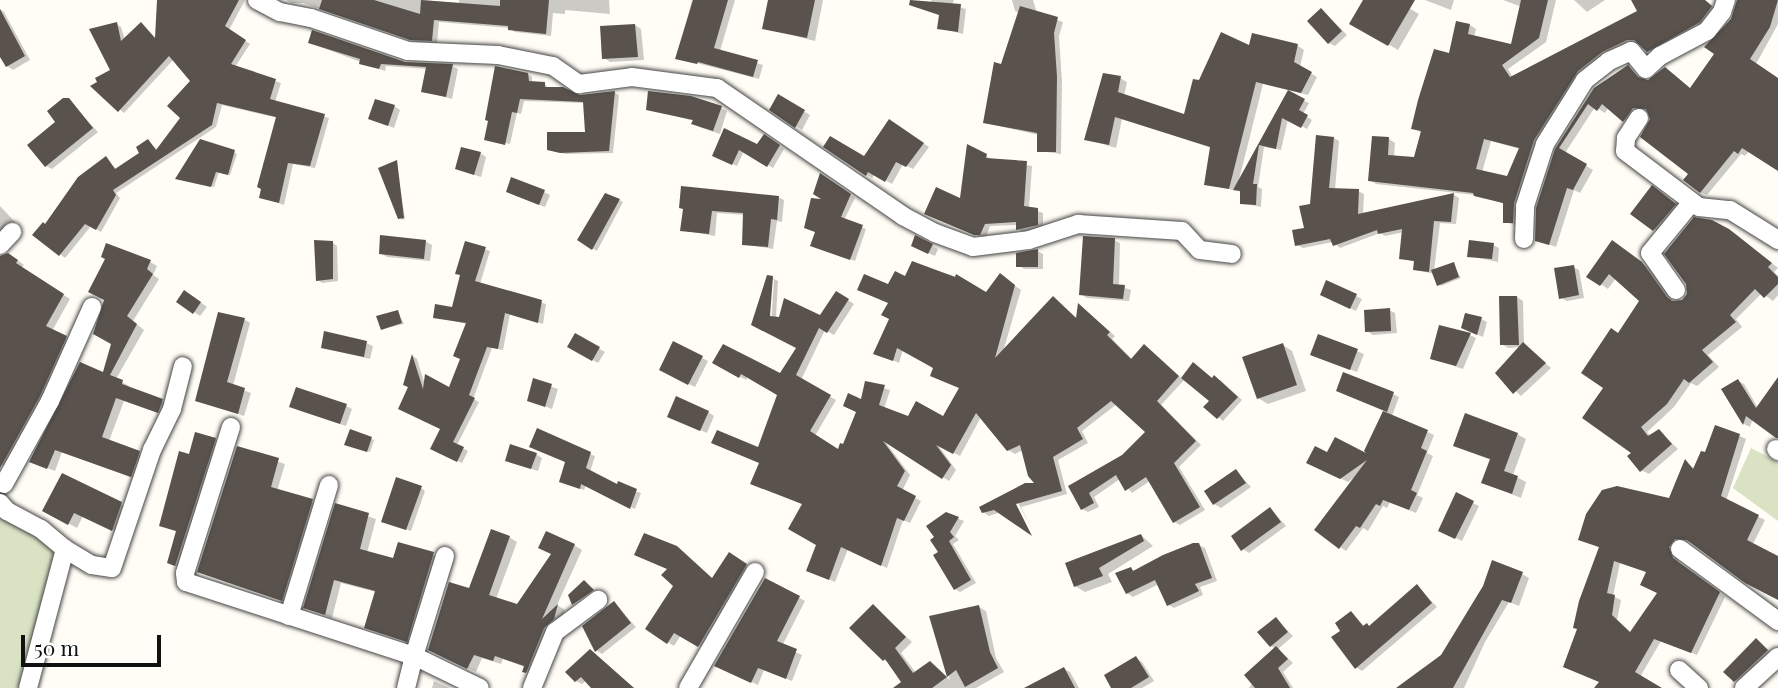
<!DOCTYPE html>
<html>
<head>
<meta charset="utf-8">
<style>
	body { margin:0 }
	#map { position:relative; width:1778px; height:688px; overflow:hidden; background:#fffdf5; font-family:"Playfair Display",serif }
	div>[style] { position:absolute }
	.cemetery>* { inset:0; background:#d9e3c4 }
	.shadow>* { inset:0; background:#0003 }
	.building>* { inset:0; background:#5a524d }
	.roads { filter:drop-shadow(0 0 2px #444) drop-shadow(0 0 2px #444) }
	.street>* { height:18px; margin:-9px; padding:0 9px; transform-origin:9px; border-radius:9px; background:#fff }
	span { translate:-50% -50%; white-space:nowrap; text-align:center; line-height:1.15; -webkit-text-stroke:7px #fff; paint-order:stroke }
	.scale { position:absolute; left:21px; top:635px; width:140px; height:32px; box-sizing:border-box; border:4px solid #111; border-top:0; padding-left:9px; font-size:21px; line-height:24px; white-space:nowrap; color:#111; -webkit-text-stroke:5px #fff; paint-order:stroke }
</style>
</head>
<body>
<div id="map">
	<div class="cemetery">
		<i style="clip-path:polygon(1751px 448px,1778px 462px,1778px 521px,1733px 488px)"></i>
		<i style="clip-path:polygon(0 503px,65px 549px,28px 688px,0 688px)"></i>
	</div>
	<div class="shadow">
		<i style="clip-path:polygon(158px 0,245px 0,229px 30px,250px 44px,235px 67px,281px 83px,275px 102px,329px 118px,315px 168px,293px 164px,284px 205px,261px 197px,278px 118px,222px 105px,216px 127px,116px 193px,120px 198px,101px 232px,91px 226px,65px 258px,35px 235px,106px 158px,117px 170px,141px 153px,148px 141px,158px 150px,182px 118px,192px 81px,174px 59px,124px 113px,93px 86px,112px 71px,116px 24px,121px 27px,125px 40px,141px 25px,157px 39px)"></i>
		<i style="clip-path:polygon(286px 0,423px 0,459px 3px,459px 0,609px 0,610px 14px,565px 10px,565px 14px,553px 13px,551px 36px,515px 32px,510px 28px,439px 22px,437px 43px,417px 42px,303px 3px,292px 3px)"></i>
		<i style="clip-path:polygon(692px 0,735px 0,720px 51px,763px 65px,759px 79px,677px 58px)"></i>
		<i style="clip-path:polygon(768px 0,823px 0,815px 41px,764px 28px)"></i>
		<i style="clip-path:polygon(931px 0,954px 0,952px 5px,966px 9px,963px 34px,939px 28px,940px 15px)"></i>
		<i style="clip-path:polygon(1012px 0,1033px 0,1037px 13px,1063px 22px,1059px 36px,1062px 81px,1061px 154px,1039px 151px,1039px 135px,985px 123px,1019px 13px,1015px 11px)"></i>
		<i style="clip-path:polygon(1365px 0,1395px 0,1419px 14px,1398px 50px,1352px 23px)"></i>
		<i style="clip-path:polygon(1425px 0,1454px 0,1451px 10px)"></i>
		<i style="clip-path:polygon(evenodd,1503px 0,1556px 0,1546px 42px,1508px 69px,1513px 78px,1639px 12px,1633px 0,1705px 0,1718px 11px,1706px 25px,1655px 55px,1640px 43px,1634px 44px,1582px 77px,1519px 226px,1505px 222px,1505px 204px,1475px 195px,1376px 184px,1370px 180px,1389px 139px,1395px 143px,1394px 157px,1416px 159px,1422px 133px,1413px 128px,1450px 55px,1470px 25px,1476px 29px,1474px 37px,1513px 46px,1522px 7px,1503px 0,1491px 141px,1520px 149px,1508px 178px,1482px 172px,1491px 141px)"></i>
		<i style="clip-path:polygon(1574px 0,1605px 0,1587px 12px)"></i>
		<i style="clip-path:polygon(1739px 0,1778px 0,1778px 24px,1756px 64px,1778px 80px,1778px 158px,1750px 150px,1745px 156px,1741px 154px,1707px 195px,1700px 192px,1649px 112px,1640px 111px,1630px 124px,1608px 108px,1605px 113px,1595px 107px,1565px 153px,1593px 170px,1580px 193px,1574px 190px,1556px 247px,1537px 240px,1557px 150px,1595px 89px,1628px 67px,1643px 80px,1691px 90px,1716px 54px)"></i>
		<i style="clip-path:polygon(0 9px,4px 12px,30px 60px,13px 70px,7px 66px,0 53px)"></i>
		<i style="clip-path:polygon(1322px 10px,1347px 35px,1335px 46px,1329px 43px)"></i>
		<i style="clip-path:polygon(635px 25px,641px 29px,644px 60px,610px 62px,604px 58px)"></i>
		<i style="clip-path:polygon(315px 45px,404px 64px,452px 66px,458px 69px,452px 99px,423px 91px,427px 69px,386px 66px,385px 71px)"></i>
		<i style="clip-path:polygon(1298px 46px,1304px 50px,1300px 67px,1317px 77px,1308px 95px,1263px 84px,1239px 180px,1288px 93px,1309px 103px,1303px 114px,1312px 120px,1307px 129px,1288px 119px,1281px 150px,1264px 147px,1258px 187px,1262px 189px,1261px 207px,1241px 203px,1242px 192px,1206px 184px,1212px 148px,1122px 119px,1116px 148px,1086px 139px,1120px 78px,1127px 82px,1124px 96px,1186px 116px,1200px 82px,1250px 47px)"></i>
		<i style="clip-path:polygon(528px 74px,532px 77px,532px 83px,545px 84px,549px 89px,579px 97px,615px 93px,619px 95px,613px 153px,566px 154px,554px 151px,587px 133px,585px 103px,524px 101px,521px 114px,517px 113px,510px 144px,488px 139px)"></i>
		<i style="clip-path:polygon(779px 97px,810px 115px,802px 130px,796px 126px)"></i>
		<i style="clip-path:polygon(68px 100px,98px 132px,52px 169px,46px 166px,58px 122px)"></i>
		<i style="clip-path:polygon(394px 106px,400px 110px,394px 128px,371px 119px)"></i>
		<i style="clip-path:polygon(721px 108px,727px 111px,720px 134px,699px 127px,694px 121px,648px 109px)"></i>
		<i style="clip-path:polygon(896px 125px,929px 147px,913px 169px,903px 164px,892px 184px,875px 174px,872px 178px,825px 147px,864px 158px)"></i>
		<i style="clip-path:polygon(725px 131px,758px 146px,764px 136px,784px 149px,773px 168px,744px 151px,737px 166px,719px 158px)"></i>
		<i style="clip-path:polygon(1334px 138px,1339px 141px,1335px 190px,1358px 191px,1364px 194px,1363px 215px,1454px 195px,1459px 198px,1456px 224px,1440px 223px,1434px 271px,1453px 264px,1461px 278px,1441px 286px,1435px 274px,1415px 270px,1416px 262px,1401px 258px,1404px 232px,1385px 236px,1380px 233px,1340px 248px,1333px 242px,1303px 248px,1297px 245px,1306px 229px)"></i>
		<i style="clip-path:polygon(969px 147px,993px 160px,1032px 166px,1029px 208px,1043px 213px,1043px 228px,1023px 232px,1018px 229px,1018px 225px,990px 226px,986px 237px,981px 237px,932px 217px,961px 200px)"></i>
		<i style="clip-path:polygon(234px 152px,237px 154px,230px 175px,219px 172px,214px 187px,179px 179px)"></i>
		<i style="clip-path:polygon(480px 153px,486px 157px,481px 177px,457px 169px)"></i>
		<i style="clip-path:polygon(396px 162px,405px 219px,402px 220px,400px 218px)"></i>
		<i style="clip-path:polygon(821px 175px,855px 198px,844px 220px,866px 229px,855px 261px,817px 247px,816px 232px,828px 201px)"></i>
		<i style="clip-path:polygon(1658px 191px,1681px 208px,1660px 233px,1633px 214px)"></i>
		<i style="clip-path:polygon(544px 192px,550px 195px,545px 207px,514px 195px)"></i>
		<i style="clip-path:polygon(778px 197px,784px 200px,782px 222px,777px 221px,773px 249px,744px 244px,745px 215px,717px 213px,715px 236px,682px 230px,685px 209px)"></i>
		<i style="clip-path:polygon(619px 200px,623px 202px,597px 251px,579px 240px)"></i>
		<i style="clip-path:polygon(0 206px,15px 222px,0 237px)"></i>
		<i style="clip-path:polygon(1712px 221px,1737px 235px,1778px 268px,1774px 272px,1778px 276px,1778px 295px,1773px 301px,1762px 293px,1736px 319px,1742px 327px,1708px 355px,1719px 367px,1697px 386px,1691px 383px,1674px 407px,1647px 432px,1651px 436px,1659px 431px,1678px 449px,1649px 474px,1641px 470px,1606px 387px,1619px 335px,1641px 301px,1616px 278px,1608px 289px,1589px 276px,1619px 247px,1649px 268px,1675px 302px,1684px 300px)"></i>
		<i style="clip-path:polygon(916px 238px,938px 249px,935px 256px,919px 249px)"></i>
		<i style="clip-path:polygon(1114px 240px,1120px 243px,1119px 286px,1131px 290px,1129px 301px,1087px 298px,1081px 294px)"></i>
		<i style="clip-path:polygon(425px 241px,432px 245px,430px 261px,387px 257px,380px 253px)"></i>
		<i style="clip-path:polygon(333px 243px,337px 246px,338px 281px,322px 283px,318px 280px)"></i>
		<i style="clip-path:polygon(467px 243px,490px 251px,480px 284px,546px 304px,543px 324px,510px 314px,503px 350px,492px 348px,473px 399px,479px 402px,457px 445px,468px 451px,462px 463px,438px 452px,442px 428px,405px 384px,413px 356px,417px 359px,425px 385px,450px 390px,462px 359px,467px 324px,435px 317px,453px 309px)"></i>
		<i style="clip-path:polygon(1493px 245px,1499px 248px,1498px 262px,1469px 256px)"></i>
		<i style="clip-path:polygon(1037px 251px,1043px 254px,1043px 269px,1024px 269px,1018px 265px)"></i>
		<i style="clip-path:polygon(0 257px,16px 259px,24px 265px,21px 268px,70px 299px,52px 331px,72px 341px,8px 468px,0 464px)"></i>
		<i style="clip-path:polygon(150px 262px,157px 266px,153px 275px,159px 279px,133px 321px,144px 330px,116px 379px,129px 386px,128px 388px,169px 404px,165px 415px,124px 401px,109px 441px,146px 456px,138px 480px,62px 452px,55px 471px,39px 465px,104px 374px,113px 344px)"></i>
		<i style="clip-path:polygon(913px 263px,957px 277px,987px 294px,1001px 276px,1021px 290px,1003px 352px,1054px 298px,1078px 319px,1079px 306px,1084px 309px,1115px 336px,1112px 339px,1133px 360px,1145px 347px,1182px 379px,1194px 365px,1213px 379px,1220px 380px,1242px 400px,1223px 421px,1206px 407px,1211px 401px,1185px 379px,1161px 405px,1201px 445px,1179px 467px,1205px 510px,1180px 525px,1174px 522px,1150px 481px,1132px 493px,1120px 479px,1094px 497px,1099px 507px,1088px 512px,1082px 509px,1070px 486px,1123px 457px,1147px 432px,1117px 404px,1082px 431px,1088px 443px,1058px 460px,1067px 494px,1021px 507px,1035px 535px,1014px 495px,1011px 497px,1028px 530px,1001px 512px,989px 516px,983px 512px,981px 508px,1025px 485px,1037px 484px,1029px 475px,1023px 450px,1015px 454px,1008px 450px,981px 417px,960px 456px,938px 445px,956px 470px,949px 481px,884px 440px,910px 475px,902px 491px,921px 501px,910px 523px,903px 520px,887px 568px,848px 549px,835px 582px,808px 570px,818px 544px,790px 528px,804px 505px,753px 483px,761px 463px,714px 442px,718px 432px,759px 449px,779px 394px,748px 376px,746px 380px,715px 363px,724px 346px,781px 375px,798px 347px,753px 325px,768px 277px,774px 278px,770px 285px,768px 324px,771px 325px,774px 279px,778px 281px,776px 318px,780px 319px,786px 300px,821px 318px,837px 293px,854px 304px,834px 335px,825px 330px,801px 380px,836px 400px,815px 436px,839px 452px,841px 445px,844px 447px,858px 412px,845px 406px,849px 395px,863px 401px,866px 383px,890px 390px,884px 409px,909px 418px,917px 403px,944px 419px,961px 388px,932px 375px,935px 368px,903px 350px,899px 363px,876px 353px,891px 319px,883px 314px,890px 303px,860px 290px,865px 276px,889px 287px,896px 273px,906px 278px)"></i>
		<i style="clip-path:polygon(1573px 267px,1579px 270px,1584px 298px,1567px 301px,1561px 298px)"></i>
		<i style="clip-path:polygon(191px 295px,207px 307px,200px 316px,178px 301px)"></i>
		<i style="clip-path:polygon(1356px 296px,1362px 299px,1356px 311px,1328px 298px)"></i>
		<i style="clip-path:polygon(1517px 297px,1523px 301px,1524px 345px,1551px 368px,1521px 396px,1497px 374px,1520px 347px,1508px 348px,1502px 344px)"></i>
		<i style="clip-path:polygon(1389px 310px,1395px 313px,1397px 333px,1373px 335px,1367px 331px)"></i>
		<i style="clip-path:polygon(398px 312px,404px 324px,382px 329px)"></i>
		<i style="clip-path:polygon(244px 319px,250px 323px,233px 386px,251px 393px,244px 416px,197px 400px)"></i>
		<i style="clip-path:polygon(1481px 319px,1487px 322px,1483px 337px,1469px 331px)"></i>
		<i style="clip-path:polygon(1470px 335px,1476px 338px,1463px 369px,1432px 359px)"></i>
		<i style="clip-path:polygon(576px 336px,605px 352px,598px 363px,570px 347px)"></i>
		<i style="clip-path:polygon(1319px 336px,1364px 354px,1357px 372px,1318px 358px)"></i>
		<i style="clip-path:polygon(366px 343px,373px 346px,370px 359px,323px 348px)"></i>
		<i style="clip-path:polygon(1283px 345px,1292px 351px,1306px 391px,1268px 404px,1258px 398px)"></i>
		<i style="clip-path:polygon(702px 358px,708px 361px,695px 387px,667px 373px)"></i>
		<i style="clip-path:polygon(535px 381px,558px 389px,552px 409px,529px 400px)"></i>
		<i style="clip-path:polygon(1738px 381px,1744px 384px,1758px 408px,1778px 387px,1778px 436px,1753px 418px,1750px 427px,1744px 424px,1723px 390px)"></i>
		<i style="clip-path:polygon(1393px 394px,1399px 397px,1392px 416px,1434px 435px,1427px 453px,1433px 456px,1417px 495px,1423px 498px,1416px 513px,1390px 502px,1387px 508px,1383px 506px,1368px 531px,1363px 528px,1346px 551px,1340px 547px,1356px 476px,1348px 482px,1315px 466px,1328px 454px,1373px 458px,1366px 450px)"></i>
		<i style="clip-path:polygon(346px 406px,352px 409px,346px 426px,298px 410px)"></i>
		<i style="clip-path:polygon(708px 412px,714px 416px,707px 433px,676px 419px)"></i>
		<i style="clip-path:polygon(351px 431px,374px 440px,370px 452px,349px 446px)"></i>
		<i style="clip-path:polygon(1517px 434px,1526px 439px,1513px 475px,1526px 482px,1521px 498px,1483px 483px,1491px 460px,1464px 450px)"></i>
		<i style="clip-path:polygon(evenodd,1740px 436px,1746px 439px,1726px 501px,1765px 520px,1753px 544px,1778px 558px,1778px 598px,1693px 542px,1682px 542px,1675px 551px,1679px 563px,1725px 597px,1697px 655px,1661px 641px,1640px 677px,1659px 688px,1596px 688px,1601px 682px,1579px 630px,1601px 548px,1580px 540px,1670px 500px,1686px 462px,1695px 469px,1706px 455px,1740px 436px,1620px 563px,1648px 572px,1659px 593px,1631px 633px,1617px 620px,1621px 600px,1613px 596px,1620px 563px)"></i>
		<i style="clip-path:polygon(215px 439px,221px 443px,182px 568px,175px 566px,169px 562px,178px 532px,162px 526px,191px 456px)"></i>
		<i style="clip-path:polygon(238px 448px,285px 464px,277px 491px,319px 504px,289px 603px,206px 575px)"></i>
		<i style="clip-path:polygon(536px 454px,542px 458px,538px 471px,513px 463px)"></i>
		<i style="clip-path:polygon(590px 454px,595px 456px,590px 472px,618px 486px,641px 493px,635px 509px,586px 485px,584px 490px,566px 484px)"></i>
		<i style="clip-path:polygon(1236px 471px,1251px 487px,1221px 508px,1214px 504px)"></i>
		<i style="clip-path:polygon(62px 476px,129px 508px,121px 534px,83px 516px,77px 528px,44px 510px)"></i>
		<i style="clip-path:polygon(421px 488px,425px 491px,411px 531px,387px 523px)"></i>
		<i style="clip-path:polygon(1457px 495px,1479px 506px,1462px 541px,1444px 532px)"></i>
		<i style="clip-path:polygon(336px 506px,376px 519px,367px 553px,394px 560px,399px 544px,441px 558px,414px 645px,366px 627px,376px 592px,341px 583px,332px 618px,305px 607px)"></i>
		<i style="clip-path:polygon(1271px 509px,1286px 526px,1249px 553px,1243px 549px)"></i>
		<i style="clip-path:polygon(946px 514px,964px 521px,955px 536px,959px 540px,953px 544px,976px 583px,960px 592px,955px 589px,936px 537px)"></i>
		<i style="clip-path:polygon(1141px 535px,1153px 546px,1108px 574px,1112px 582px,1085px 592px,1075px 586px)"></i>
		<i style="clip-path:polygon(509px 537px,517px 542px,496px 599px,517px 606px,553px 554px,574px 545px,582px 550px,557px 605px,565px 610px,561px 623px,534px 676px,524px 671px,525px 667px,503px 659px,501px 664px,482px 658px,476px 672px,438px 654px,471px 591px)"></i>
		<i style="clip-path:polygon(1199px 545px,1205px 548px,1217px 581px,1200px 587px,1203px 595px,1174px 608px,1169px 605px,1159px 584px,1133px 597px,1127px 593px,1131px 569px,1136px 572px)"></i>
		<i style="clip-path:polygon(729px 555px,752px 569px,705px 649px,681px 635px,674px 646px,647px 629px,675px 585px,713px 579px)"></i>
		<i style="clip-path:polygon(1522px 574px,1529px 578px,1519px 606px,1509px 602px,1485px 642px,1464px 688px,1399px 688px,1442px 656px)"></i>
		<i style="clip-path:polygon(766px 580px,805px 601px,782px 646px,802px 655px,792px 681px,764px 670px,758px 685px,722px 668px)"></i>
		<i style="clip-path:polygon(1417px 586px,1437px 607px,1362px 671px,1356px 667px,1352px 613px,1365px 627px,1370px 627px)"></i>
		<i style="clip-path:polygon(614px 603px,636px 627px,602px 654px,596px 650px)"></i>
		<i style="clip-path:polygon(873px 606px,912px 642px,901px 653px,916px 673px,930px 663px,950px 680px,931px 617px,979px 607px,986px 611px,996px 658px,1004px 672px,976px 688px,908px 688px,890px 663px,884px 660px)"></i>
		<i style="clip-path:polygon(1276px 619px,1293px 636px,1278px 649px,1293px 663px,1283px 672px,1293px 688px,1249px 688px,1276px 649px,1271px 646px)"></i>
		<i style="clip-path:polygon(1756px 640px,1773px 654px,1742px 685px,1726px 672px)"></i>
		<i style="clip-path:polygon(590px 652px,634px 688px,597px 688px,587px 680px,582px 684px,576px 681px)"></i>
		<i style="clip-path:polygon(1136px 658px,1142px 662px,1154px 681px,1142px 688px,1113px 688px)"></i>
		<i style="clip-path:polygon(1064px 669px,1070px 672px,1079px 688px,1037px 688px)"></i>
		<i style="clip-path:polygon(434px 681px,450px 688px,432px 688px)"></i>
	</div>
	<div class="building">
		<i style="clip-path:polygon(157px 0,239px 0,225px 26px,246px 40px,231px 64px,276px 79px,270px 99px,325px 114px,310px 166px,288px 163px,279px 203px,259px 198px,261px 189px,257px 187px,276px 117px,217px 103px,212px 125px,113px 190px,116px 195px,96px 230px,85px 224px,59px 256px,32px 235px,43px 222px,45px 224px,78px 177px,106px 156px,115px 169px,139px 153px,136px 147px,148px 139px,156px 150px,180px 118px,167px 106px,190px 81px,169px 56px,118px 112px,90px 86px,97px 82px,95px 78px,110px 70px,89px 29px,117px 22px,121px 41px,141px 22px,155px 38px)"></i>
		<i style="clip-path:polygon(322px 0,374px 0,420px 14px,421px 0,500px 6px,500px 0,549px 0,546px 34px,508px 30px,508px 26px,434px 20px,432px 41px,410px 40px,319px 9px)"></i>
		<i style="clip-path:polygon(693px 0,728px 0,714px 48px,758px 60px,753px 77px,698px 62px,697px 64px,675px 59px)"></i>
		<i style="clip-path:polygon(768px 0,815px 0,807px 38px,762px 29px)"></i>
		<i style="clip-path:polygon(910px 0,961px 4px,958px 32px,937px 29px,939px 15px,909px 5px)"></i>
		<i style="clip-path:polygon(1363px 0,1415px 0,1388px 46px,1349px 24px)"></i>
		<i style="clip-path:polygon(evenodd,1521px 0,1548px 0,1539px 38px,1502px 65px,1510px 77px,1637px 11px,1631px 0,1705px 0,1712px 6px,1700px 22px,1647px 52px,1634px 40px,1627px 40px,1602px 52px,1578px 71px,1534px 140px,1514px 203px,1513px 223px,1503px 223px,1503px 203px,1474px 196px,1473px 193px,1368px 181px,1372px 136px,1389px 137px,1388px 155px,1414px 157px,1421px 131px,1411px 129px,1418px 100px,1434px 49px,1449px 53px,1456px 21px,1470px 24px,1468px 34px,1511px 44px,1521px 0,1484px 139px,1519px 148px,1507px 176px,1476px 169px,1484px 139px)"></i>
		<i style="clip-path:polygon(1737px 0,1778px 0,1770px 27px,1750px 59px,1778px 78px,1778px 171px,1742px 148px,1738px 154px,1734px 151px,1700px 193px,1683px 180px,1688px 174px,1640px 137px,1650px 119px,1646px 109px,1633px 108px,1623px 122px,1602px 104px,1597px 111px,1588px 104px,1559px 148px,1587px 164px,1573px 190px,1567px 188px,1549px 245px,1535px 241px,1536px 208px,1555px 149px,1594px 88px,1628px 65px,1638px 77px,1648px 80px,1665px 67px,1690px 88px,1714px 54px,1704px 47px,1731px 19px)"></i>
		<i style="clip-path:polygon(1020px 6px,1058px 17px,1054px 33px,1057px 77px,1056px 152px,1037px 152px,1037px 133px,983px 123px,994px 62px,1001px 64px)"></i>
		<i style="clip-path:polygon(1321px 8px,1342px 31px,1328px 44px,1307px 21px)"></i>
		<i style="clip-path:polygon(0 9px,25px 56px,6px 67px,0 57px)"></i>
		<i style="clip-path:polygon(635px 24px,638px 57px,602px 59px,600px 26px)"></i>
		<i style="clip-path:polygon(312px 30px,405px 62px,453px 64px,446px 97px,421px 92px,426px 67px,381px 64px,379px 69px,359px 64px,360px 59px,308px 43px)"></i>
		<i style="clip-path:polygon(1221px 32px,1249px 45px,1252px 33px,1298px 44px,1294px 62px,1312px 72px,1301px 93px,1256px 82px,1229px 189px,1204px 185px,1210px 147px,1115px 117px,1109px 145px,1084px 140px,1103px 73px,1121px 76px,1118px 92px,1184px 114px,1193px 79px,1199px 80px)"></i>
		<i style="clip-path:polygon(495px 66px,528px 73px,529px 81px,545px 82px,545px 87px,563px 87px,580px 95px,615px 91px,609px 151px,560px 153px,547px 150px,547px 132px,585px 132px,583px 102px,520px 99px,517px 113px,512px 112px,505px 145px,484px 140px,488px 121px,485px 120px)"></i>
		<i style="clip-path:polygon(1288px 90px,1305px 99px,1299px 110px,1308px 115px,1301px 128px,1282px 118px,1276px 149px,1259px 145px,1253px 184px,1257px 184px,1256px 205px,1240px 204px,1240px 191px,1233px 190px)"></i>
		<i style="clip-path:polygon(648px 91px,691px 96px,722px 106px,713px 131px,691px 124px,693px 120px,646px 110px)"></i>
		<i style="clip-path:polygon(778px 94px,805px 110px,795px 128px,769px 110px)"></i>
		<i style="clip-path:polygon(63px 98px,69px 98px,93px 128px,45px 167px,27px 145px,55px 122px,47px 111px)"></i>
		<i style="clip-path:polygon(375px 99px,395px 105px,388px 126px,368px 119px)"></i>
		<i style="clip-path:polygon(889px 119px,924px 143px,906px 167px,896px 162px,885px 182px,868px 172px,866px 176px,823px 147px,830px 136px,864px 156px)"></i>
		<i style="clip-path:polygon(724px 128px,757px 144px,764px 134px,780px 145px,767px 167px,739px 150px,732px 165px,712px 156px)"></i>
		<i style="clip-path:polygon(1316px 135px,1334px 137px,1329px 188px,1359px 189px,1358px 214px,1454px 193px,1451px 222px,1434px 221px,1429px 272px,1413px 270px,1414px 261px,1399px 259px,1402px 229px,1378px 234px,1377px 230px,1333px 246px,1330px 239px,1295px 246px,1292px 230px,1304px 228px,1299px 206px,1310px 204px)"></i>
		<i style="clip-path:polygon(200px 139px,235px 150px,228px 175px,216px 172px,211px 187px,175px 179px)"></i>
		<i style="clip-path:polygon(967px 144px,987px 154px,986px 158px,1027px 161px,1024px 206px,1038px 208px,1038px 225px,1016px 230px,1016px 222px,985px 224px,980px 235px,974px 235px,924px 214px,936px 187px,960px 198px)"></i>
		<i style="clip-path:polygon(461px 147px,481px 152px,474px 175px,455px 169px)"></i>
		<i style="clip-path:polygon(397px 160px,404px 218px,398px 219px,378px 168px)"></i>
		<i style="clip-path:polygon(820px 173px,851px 194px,841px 217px,863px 225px,850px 260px,810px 246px,815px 232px,804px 228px,811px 198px,821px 199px,813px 194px)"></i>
		<i style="clip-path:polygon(511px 177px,545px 190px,539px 205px,506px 192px)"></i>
		<i style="clip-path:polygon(1652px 185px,1676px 204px,1653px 231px,1630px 214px)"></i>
		<i style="clip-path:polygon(681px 186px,779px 196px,777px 220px,771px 219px,768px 247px,742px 245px,743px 213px,712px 211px,709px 234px,680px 231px,683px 209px,679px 208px)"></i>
		<i style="clip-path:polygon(605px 193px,620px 199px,592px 250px,577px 240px)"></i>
		<i style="clip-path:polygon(1694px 217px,1712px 220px,1729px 229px,1772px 263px,1768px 267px,1778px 277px,1778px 284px,1764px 298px,1755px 289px,1730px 315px,1736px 322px,1702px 350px,1713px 362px,1689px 383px,1684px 379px,1667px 404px,1641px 427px,1648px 436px,1659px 429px,1672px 444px,1640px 472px,1627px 456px,1631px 453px,1582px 418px,1603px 388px,1581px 373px,1611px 328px,1618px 333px,1639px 301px,1609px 274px,1600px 286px,1586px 277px,1612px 240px,1642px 262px,1667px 297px,1672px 301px,1682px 300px,1687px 294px,1686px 284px,1664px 254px)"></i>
		<i style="clip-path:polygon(380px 235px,426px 240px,424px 259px,379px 254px)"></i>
		<i style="clip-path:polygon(915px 235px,933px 244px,928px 254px,911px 246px)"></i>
		<i style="clip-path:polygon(1083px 236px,1115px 238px,1113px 284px,1125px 285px,1123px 299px,1079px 295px)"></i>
		<i style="clip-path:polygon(314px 240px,333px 241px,333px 279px,316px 281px)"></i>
		<i style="clip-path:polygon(1469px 240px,1494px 243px,1492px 259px,1467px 257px)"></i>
		<i style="clip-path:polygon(465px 241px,486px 247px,475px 281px,542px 300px,538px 323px,505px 313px,498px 349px,487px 347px,469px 395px,475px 398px,453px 442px,464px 447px,457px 462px,430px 449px,440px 429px,398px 409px,408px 387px,403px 385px,412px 354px,423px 389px,425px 374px,449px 387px,460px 359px,453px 356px,466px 323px,433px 318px,435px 304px,452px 307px,460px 275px,455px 274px)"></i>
		<i style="clip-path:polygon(106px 243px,151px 260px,147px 269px,153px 274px,127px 316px,137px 324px,110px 375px,123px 380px,122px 384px,163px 399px,161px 405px,158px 413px,116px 398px,102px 437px,140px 451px,131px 477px,55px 450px,47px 469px,29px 462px,80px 362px,103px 372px,111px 344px,93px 334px,104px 300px,88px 292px,105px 259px,101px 257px)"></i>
		<i style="clip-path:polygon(1038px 249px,1038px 267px,1016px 267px,1016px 253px)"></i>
		<i style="clip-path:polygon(8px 253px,18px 260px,16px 263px,64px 294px,46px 326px,67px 336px,40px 396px,0 468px,0 256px)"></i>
		<i style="clip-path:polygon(912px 261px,955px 277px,956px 274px,986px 292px,1000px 273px,1015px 285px,995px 358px,1053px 296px,1076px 318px,1078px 303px,1110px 332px,1107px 335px,1131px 359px,1144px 344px,1179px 376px,1157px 401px,1196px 441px,1174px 463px,1200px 507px,1173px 523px,1146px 477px,1125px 491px,1116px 475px,1089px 493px,1094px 503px,1081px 510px,1068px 486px,1122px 455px,1145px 432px,1111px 401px,1077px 428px,1083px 439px,1053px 457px,1062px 491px,1016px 504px,1032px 536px,994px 510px,982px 513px,979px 507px,1025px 483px,1034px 483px,1028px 476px,1020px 445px,1007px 451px,976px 413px,953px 454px,936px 445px,951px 465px,942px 479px,883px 441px,905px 471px,897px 486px,916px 496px,904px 521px,897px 518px,881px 566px,841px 547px,829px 580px,806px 571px,816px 545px,788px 529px,802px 504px,750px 484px,759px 463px,711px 443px,717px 430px,758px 447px,777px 395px,741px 374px,739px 378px,712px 363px,723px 344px,780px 373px,796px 348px,751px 325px,767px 275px,773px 276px,770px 316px,779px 317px,784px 298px,820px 315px,836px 291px,849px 299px,827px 333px,819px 328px,796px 375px,831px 395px,810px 431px,838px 449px,840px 443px,843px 444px,856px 412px,843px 406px,848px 393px,861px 399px,865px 381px,885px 385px,879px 405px,908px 416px,916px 401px,943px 416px,959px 388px,930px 376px,933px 368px,897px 348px,893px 361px,873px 354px,889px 319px,881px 315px,888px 303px,857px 290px,864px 274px,888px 284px,895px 271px,905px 276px)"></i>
		<i style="clip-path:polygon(1454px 262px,1459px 277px,1437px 286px,1431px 270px)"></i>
		<i style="clip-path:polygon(1574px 265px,1579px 295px,1559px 299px,1554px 268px)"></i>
		<i style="clip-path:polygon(1326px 280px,1357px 294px,1350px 309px,1320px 295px)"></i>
		<i style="clip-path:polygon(184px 290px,201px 302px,193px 314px,176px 302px)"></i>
		<i style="clip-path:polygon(1499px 296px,1517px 296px,1519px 345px,1500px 345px)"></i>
		<i style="clip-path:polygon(1390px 308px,1391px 331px,1365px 332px,1364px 310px)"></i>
		<i style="clip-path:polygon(398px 310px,402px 323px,381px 330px,376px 316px)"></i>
		<i style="clip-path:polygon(218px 312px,245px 318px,227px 382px,245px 388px,238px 414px,195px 401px)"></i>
		<i style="clip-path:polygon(1465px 313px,1482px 317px,1477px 335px,1461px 328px)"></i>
		<i style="clip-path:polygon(1439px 325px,1471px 333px,1456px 366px,1430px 359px)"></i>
		<i style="clip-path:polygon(324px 331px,367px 341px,364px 357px,321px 348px)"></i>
		<i style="clip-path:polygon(575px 333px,600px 347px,592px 361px,567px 347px)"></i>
		<i style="clip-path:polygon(1318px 334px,1358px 349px,1350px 370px,1310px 355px)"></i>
		<i style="clip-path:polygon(673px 341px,703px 356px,688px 385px,659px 370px)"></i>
		<i style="clip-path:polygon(1523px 342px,1546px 363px,1513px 394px,1495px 373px)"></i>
		<i style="clip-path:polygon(1283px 343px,1297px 385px,1257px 399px,1242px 357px)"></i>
		<i style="clip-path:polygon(1193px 362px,1212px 378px,1214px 375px,1238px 397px,1217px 419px,1203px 407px,1209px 401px,1181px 378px)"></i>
		<i style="clip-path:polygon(1343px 372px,1394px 392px,1387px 412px,1336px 391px)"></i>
		<i style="clip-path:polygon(1778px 377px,1778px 438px,1776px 438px,1746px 416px,1743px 425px,1721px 389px,1738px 379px,1756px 408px)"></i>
		<i style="clip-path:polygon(533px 378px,552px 384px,545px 407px,527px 401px)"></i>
		<i style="clip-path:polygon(296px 387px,347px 404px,340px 424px,289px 407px)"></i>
		<i style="clip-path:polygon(676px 396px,709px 411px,700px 431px,667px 417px)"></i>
		<i style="clip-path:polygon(1383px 411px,1428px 430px,1421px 448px,1427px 451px,1411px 490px,1417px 493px,1409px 510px,1383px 500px,1380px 506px,1376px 504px,1360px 528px,1356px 526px,1339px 549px,1314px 530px,1367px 460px,1340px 479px,1306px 463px,1315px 446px,1327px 452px,1335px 437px,1366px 453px,1364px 451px)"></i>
		<i style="clip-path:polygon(1465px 413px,1518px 433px,1504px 471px,1518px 476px,1512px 494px,1481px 483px,1490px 459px,1453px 446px)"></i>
		<i style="clip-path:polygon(evenodd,1715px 425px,1740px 434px,1721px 496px,1759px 515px,1747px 540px,1778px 556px,1778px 600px,1745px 583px,1687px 540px,1675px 539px,1669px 547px,1673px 558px,1720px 592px,1691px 653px,1654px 639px,1635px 672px,1662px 688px,1594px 688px,1599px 682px,1563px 667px,1577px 629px,1573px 628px,1579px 601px,1599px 547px,1578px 540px,1586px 514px,1602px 490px,1617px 486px,1669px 498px,1685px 459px,1693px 469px,1701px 451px,1705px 452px,1715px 425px,1614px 561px,1646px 572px,1640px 585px,1657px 593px,1630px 632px,1612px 615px,1615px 595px,1607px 593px,1614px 561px)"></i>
		<i style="clip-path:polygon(537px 428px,591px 452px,586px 468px,617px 484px,618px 481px,637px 489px,630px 509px,581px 484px,580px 489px,559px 482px,565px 462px,529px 447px)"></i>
		<i style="clip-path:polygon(350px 429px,372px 437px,367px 452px,344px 445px)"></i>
		<i style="clip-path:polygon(195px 432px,216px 438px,175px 566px,167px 563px,176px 531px,159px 526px,179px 451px,189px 454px)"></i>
		<i style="clip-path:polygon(510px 444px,537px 453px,531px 469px,505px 461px)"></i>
		<i style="clip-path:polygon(237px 446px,279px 458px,271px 487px,313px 499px,282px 601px,197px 572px)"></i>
		<i style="clip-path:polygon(1236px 469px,1246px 483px,1213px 505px,1204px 491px)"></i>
		<i style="clip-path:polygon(62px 473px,122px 502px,112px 531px,74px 513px,68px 525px,42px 511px)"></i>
		<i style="clip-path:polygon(396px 477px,422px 486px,406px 530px,381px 522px)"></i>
		<i style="clip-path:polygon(1456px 492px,1474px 501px,1455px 539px,1438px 531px)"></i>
		<i style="clip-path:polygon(335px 503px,369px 513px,360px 549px,393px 558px,398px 542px,434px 552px,407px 642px,364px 628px,375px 591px,334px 580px,325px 615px,303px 608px)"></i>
		<i style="clip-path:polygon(1270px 507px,1281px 522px,1241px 551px,1231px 536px)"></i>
		<i style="clip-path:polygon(946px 512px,959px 517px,950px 532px,954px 537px,949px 541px,971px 580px,954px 590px,933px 555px,938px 552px,930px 540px,934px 537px,926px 526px)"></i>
		<i style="clip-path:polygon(491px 529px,510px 536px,489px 595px,517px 604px,551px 554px,538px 548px,546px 531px,575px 544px,542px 619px,558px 604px,554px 619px,544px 628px,526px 673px,522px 672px,524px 666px,495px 656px,493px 661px,474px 655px,467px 669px,428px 650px,449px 582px,469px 588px)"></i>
		<i style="clip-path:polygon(644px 533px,677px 546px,712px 578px,729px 552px,747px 564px,698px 647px,674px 633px,667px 644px,645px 629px,673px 586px,661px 575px,667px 569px,634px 555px)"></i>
		<i style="clip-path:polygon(1141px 534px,1144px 541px,1099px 568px,1103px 576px,1074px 587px,1065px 563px)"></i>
		<i style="clip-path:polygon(1193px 543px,1199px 543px,1212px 578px,1195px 584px,1199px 591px,1167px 606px,1155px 580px,1126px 594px,1115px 573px,1131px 567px,1133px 571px,1163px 555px)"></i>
		<i style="clip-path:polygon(1492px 560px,1523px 572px,1511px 603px,1502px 600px,1453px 688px,1396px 688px,1441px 655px,1483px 586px)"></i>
		<i style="clip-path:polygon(765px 578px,800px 596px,777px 641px,797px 649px,786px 679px,758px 668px,751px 683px,714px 666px)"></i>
		<i style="clip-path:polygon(584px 580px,594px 590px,572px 605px,568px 595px)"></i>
		<i style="clip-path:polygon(1417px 584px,1432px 603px,1355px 669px,1331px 637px,1340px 631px,1335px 623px,1351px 611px,1363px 626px,1367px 623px,1369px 626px)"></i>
		<i style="clip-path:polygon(614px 601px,631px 623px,595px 652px,582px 626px)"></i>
		<i style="clip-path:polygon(873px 604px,906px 637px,895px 648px,913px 673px,930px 661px,947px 677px,932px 688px,893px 688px,901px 682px,885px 659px,883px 661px,849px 628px)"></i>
		<i style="clip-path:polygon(979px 605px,990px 652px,998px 668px,965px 687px,956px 670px,947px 677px,929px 616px)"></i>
		<i style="clip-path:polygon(1276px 617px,1288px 632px,1270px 647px,1257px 632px)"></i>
		<i style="clip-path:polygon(1756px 638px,1768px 650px,1734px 682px,1723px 672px)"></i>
		<i style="clip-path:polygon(1276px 646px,1288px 659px,1278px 668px,1290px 688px,1255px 688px,1244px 675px)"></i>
		<i style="clip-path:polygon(590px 649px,634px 688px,591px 688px,581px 677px,575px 682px,565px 672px)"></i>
		<i style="clip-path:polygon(1136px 656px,1149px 677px,1131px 688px,1111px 688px,1104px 675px)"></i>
		<i style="clip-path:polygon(1064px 667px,1075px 688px,1024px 688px)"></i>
	</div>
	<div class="roads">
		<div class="street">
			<i style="left:257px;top:0;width:26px;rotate:28deg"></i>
			<i style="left:280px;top:12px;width:32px;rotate:11deg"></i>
			<i style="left:311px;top:18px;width:102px;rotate:18.8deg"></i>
			<i style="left:408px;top:51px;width:90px;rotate:2.5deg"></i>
			<i style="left:498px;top:55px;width:56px;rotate:11.3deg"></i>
			<i style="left:553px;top:66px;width:32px;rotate:35deg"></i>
			<i style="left:579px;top:84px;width:53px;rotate:-7.5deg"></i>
			<i style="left:632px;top:77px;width:86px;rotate:7.4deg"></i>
			<i style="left:717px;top:88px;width:226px;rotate:34.5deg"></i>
			<i style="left:903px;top:216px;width:36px;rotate:28deg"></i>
			<i style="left:935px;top:233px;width:40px;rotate:20.2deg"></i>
			<i style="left:973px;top:247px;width:56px;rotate:-7.1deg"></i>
			<i style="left:1029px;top:240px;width:52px;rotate:-18.1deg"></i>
			<i style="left:1078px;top:224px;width:104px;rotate:3.9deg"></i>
			<i style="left:1182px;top:231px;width:26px;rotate:47deg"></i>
			<i style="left:1200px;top:250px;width:32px;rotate:7deg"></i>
			<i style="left:1639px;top:118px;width:24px;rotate:123deg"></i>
			<i style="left:1626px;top:138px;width:13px;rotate:94deg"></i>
			<i style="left:1625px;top:151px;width:93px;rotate:37.1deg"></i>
			<i style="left:1699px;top:207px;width:31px;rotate:6deg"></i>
			<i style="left:1730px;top:210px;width:57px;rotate:32deg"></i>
			<i style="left:1524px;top:239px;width:33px;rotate:-88deg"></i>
			<i style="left:1525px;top:206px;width:65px;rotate:-72.1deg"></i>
			<i style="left:1545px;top:144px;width:75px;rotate:-58deg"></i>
			<i style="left:1585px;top:80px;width:31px;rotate:-38deg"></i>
			<i style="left:1609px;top:61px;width:24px;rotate:-24deg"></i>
			<i style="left:1631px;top:51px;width:23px;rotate:50deg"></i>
			<i style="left:1646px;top:69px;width:19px;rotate:-43deg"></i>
			<i style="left:1660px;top:56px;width:53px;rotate:-28deg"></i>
			<i style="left:1707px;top:31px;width:24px;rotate:-52deg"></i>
			<i style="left:1722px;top:12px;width:13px;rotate:-72deg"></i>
			<i style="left:0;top:245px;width:18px;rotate:-47deg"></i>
			<i style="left:1676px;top:290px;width:45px;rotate:-125.1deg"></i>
			<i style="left:1650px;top:253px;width:66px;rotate:-50.5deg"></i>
			<i style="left:231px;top:427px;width:153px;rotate:107.5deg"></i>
			<i style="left:185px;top:573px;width:9px;rotate:84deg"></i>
			<i style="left:186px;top:582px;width:240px;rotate:18deg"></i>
			<i style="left:414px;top:656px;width:33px;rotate:104deg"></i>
			<i style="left:1776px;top:449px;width:3px;rotate:45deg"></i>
			<i style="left:4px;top:484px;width:95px;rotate:-61deg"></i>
			<i style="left:50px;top:401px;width:103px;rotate:-65.9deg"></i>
			<i style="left:0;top:503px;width:11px;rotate:49deg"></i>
			<i style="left:7px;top:511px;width:38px;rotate:28deg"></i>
			<i style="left:41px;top:529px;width:31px;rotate:40deg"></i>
			<i style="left:65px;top:549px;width:31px;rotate:31deg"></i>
			<i style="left:92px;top:565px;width:20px;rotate:9deg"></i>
			<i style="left:112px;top:568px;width:125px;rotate:-71.3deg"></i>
			<i style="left:152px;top:450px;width:46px;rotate:-64deg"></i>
			<i style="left:172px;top:409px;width:44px;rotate:-75.7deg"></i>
			<i style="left:1680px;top:549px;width:122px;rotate:36.3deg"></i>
			<i style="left:445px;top:556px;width:105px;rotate:107.2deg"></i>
			<i style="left:414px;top:656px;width:73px;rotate:25.9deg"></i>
			<i style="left:289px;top:616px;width:137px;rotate:-73deg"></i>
			<i style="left:1679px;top:670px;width:27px;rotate:42deg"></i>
			<i style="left:28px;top:688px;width:144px;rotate:-75.1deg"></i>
			<i style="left:532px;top:688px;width:61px;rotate:-67.7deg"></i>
			<i style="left:555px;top:632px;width:54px;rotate:-36.7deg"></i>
			<i style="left:688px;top:688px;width:134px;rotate:-60deg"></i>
			<i style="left:1744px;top:688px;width:46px;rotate:-42.4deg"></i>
		</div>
	</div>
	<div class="scale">50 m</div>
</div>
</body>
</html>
